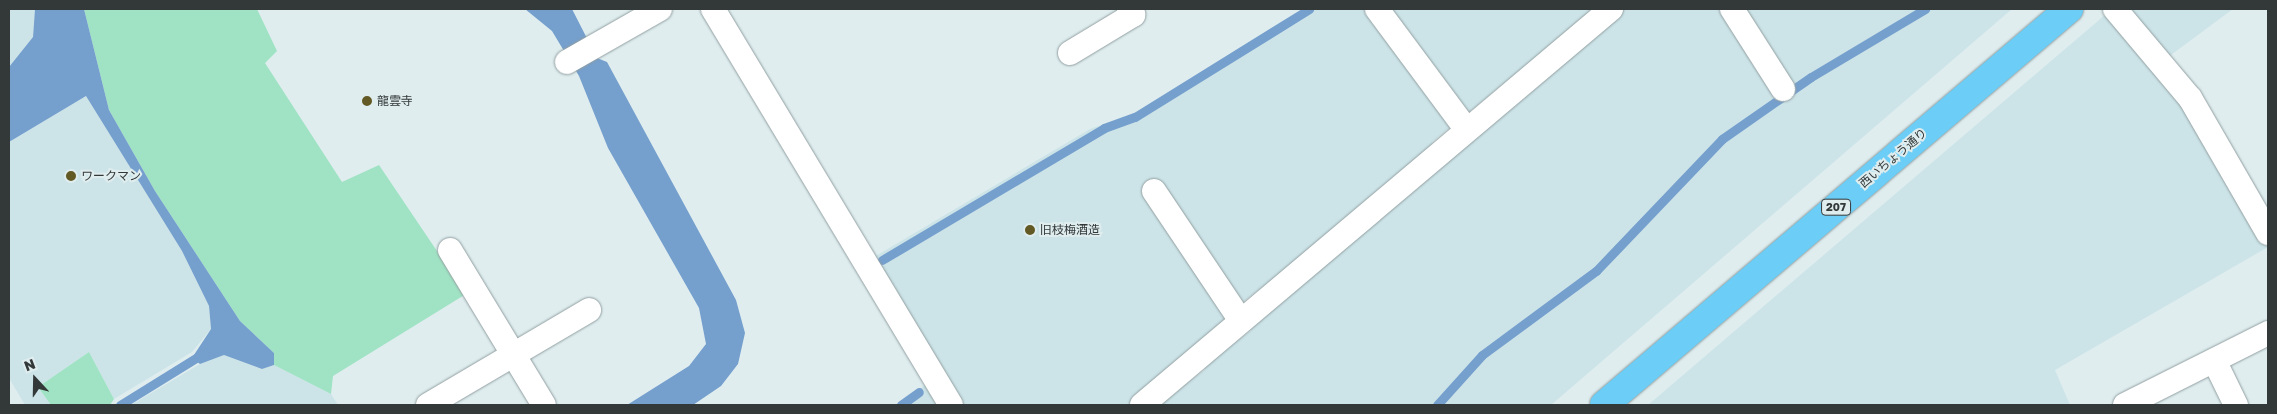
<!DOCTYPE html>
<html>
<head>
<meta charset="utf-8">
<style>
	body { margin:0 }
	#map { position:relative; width:2277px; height:414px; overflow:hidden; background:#dfedef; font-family:"Golos Text","Noto Sans JP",sans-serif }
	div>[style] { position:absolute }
	.built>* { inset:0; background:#cce4e8 }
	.green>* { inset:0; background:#a0e3c4 }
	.water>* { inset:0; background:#759fcd }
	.stream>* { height:9px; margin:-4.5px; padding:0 4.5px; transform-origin:4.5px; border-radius:4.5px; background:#759fcd }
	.roads { filter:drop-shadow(0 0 1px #929fa1) drop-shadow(0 0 1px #929fa1) }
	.minor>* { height:24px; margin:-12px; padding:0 12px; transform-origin:12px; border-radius:12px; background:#fff }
	.trunk>* { height:28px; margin:-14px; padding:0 14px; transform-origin:14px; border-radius:14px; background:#6ccef6 }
	.dots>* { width:14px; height:14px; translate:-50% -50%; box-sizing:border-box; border:2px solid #dfedef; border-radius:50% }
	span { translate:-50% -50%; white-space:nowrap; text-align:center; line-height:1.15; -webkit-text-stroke:4px #dfedef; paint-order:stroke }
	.shield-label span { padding:1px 4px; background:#dfedef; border:1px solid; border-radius:4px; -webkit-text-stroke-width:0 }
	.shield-label { font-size:11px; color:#333839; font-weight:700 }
	.poi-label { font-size:12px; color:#333839 }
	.left { translate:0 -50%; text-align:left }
	.street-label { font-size:12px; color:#333839 }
	.frame { position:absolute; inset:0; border:10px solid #333839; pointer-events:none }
	.north { position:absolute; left:10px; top:354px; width:50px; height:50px; -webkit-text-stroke:4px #dfedef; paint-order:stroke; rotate:339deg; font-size:14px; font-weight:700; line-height:20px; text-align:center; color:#333839 }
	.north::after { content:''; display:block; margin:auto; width:18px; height:22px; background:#333839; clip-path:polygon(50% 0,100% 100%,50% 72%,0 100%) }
</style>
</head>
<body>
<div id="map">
	<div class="built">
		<i style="clip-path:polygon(9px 9px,35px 9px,33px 37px,9px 67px)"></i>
		<i style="clip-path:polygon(1303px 9px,1592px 9px,1592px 12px,1432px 142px,1434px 148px,1370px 197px,1371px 200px,1321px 238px,1323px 243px,1226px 314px,1230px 321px,1146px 386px,1147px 392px,1128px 405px,896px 405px,937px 377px,869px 260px,1090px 129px,1133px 114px)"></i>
		<i style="clip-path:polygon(1618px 9px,2012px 9px,1551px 405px,1156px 405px,1205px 370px,1204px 363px,1251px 331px,1247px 324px)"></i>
		<i style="clip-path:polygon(2112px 9px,2233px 9px,2156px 66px,2268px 247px,2055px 370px,2070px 405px,1648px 405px)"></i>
		<i style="clip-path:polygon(86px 96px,182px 251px,209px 306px,211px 329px,192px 352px,114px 399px,89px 352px,38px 387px,51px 405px,25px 405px,9px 378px,9px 142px)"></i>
		<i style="clip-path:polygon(224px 355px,262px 369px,274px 365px,331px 394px,338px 405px,131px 405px,200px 364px)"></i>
	</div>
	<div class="green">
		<i style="clip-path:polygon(84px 9px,257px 9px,277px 51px,265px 63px,342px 182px,379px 165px,466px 294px,333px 376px,331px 394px,274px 365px,274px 353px,240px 321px,155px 191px,109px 110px)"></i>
		<i style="clip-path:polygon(89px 352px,114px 399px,110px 405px,51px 405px,38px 387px)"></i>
	</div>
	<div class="water">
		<i style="clip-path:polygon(35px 9px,84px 9px,109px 110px,155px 191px,240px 321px,274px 353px,274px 365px,262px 369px,224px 355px,200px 364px,192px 358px,211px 329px,209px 306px,182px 251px,86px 96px,9px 142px,9px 67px,33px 37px)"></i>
		<i style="clip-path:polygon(525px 9px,572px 9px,597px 58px,607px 62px,736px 300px,745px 333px,738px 364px,721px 386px,693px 405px,627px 405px,689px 366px,706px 344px,699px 308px,608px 148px,579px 76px,552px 31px)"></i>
	</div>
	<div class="stream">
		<i style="left:882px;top:260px;width:258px;rotate:-30.7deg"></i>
		<i style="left:1104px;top:128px;width:33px;rotate:-20deg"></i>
		<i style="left:1135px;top:117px;width:205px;rotate:-31.8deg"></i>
		<i style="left:120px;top:405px;width:99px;rotate:-31.8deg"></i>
		<i style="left:901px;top:405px;width:22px;rotate:-36deg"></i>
		<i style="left:1437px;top:405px;width:67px;rotate:-48deg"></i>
		<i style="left:1482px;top:355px;width:142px;rotate:-36.4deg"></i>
		<i style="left:1596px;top:271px;width:182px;rotate:-46.3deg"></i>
		<i style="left:1722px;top:139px;width:108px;rotate:-34.9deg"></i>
		<i style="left:1811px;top:77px;width:133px;rotate:-30.8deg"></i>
	</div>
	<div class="roads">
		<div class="minor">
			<i style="left:713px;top:9px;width:462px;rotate:59deg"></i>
			<i style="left:1377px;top:9px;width:149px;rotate:53.4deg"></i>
			<i style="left:1732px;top:9px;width:95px;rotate:57.5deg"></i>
			<i style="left:2115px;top:9px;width:116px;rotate:49.9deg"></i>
			<i style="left:2190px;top:98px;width:156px;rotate:60deg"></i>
			<i style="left:1070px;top:53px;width:74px;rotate:-31.1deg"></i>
			<i style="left:1133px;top:15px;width:7px;rotate:-124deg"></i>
			<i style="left:567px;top:62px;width:107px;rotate:-29.7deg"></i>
			<i style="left:1154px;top:191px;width:156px;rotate:56.2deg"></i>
			<i style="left:450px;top:250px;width:181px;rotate:58.8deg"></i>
			<i style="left:2215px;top:362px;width:48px;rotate:64deg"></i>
			<i style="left:428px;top:405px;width:187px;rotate:-30.5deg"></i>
			<i style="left:1142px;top:405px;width:614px;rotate:-40.18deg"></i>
			<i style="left:2125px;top:405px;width:160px;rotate:-26.7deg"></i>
		</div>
		<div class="trunk">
			<i style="left:1604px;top:405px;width:611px;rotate:-40.42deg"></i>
		</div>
	</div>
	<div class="dots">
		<i style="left:367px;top:101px;background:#625925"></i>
		<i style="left:71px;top:176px;background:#625925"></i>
		<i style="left:1030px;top:230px;background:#625925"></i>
	</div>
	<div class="shield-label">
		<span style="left:1836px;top:207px">207</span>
	</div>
	<div class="poi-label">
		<span class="left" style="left:377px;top:101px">龍雲寺</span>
		<span class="left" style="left:81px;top:176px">ワークマン</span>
		<span class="left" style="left:1040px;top:230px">旧枝梅酒造</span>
	</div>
	<div class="street-label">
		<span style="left:1893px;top:158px;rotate:-40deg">西いちょう通り</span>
	</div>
	<div class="frame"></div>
	<div class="north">N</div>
</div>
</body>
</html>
